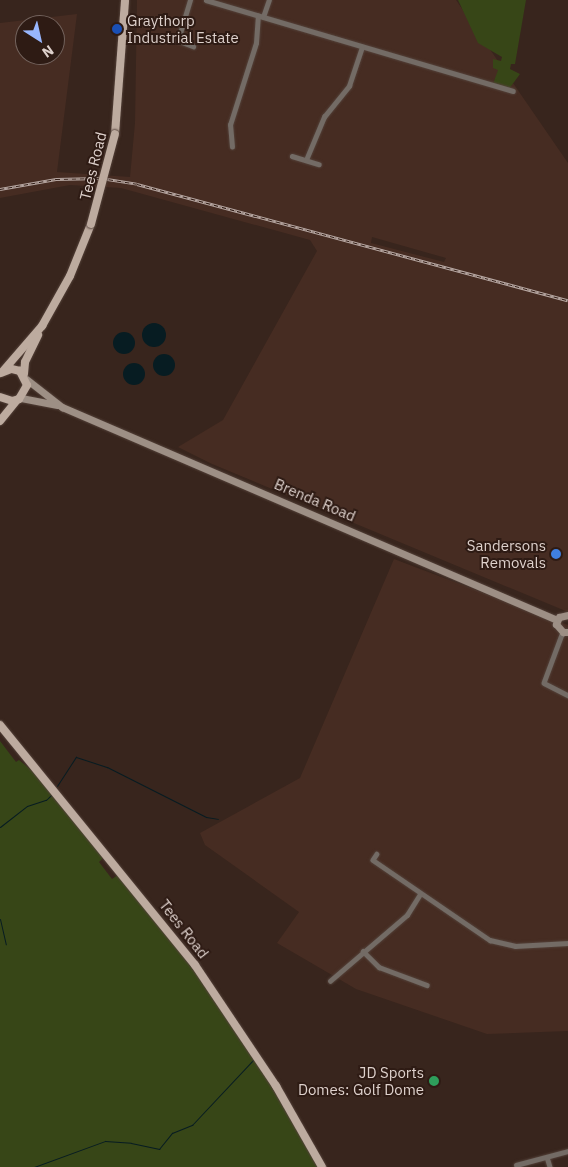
<!DOCTYPE html>
<html>
<head>
<meta charset="utf-8">
<style>
	body { margin:0 }
	#map { position:relative; width:568px; height:1167px; overflow:hidden; background:#38251d; font-family:"IBM Plex Sans",sans-serif }
	div>[style] { position:absolute }
	.built>* { inset:0; background:#462c22 }
	.green>* { inset:0; background:#374617 }
	.water>* { inset:0; background:#071c22 }
	.round { border-radius:50% }
	.stream>* { height:1px; margin:-0.5px; padding:0 0.5px; transform-origin:0.5px; border-radius:0.5px; background:#071c22 }
	.roads { filter:drop-shadow(0 0 1px #534139) drop-shadow(0 0 1px #534139) }
	.street>* { height:4.5px; margin:-2.25px; padding:0 2.25px; transform-origin:2.25px; border-radius:2.25px; background:#736b65 }
	.secondary>* { height:7px; margin:-3.5px; padding:0 3.5px; transform-origin:3.5px; border-radius:3.5px; background:#9d8f85 }
	.primary>* { height:8px; margin:-4px; padding:0 4px; transform-origin:4px; border-radius:4px; background:#bdab9f }
	.rail>* { height:3px; margin-top:-1.5px; transform-origin:0; background:repeating-linear-gradient(90deg,#2e1b14 0 4px,#b8a9a4 0 8px); box-sizing:border-box; border-block:1px solid #b8a9a4 }
	.bridges { filter:drop-shadow(0 0 1px #534139) drop-shadow(0 0 1px #534139) }
	.primary-bridge>* { height:8px; margin:-4px; padding:0 4px; transform-origin:4px; border-radius:4px; background:#bdab9f }
	.dots>* { width:14px; height:14px; translate:-50% -50%; box-sizing:border-box; border:2px solid #2e1b14; border-radius:50% }
	span { translate:-50% -50%; white-space:nowrap; text-align:center; line-height:1.15; -webkit-text-stroke:4px #2e1b14; paint-order:stroke }
	.poi-label { font-size:15px; color:#ded1cc }
	.left { translate:0 -50%; text-align:left }
	.right { translate:-100% -50%; text-align:right }
	.street-label { font-size:15px; color:#ded1cc }
	.north { position:absolute; left:15px; top:15px; width:50px; height:50px; box-sizing:border-box; background:#2e1b14; border:1px solid #74645e; border-radius:50%; rotate:145deg; font-size:14px; font-weight:700; line-height:20px; text-align:center; color:#ded1cc }
	.north::after { content:''; display:block; margin:auto; width:18px; height:22px; background:#98b6fd; clip-path:polygon(50% 0,100% 100%,50% 72%,0 100%) }
</style>
</head>
<body>
<div id="map">
	<div class="built">
		<i style="clip-path:polygon(evenodd,137px 0,456px 0,568px 163px,568px 612px,212px 464px,178px 447px,223px 420px,317px 251px,310px 240px,121px 188px,70px 185px,0 198px,0 23px,77px 14px,57px 172px,130px 177px,135px 123px,137px 0,25px 25px,55px 25px,55px 55px,25px 55px,25px 25px,137px 0,372px 237px,446px 258px,444px 262px,371px 243px,372px 237px)"></i>
		<i style="clip-path:polygon(394px 559px,568px 625px,568px 1031px,487px 1034px,356px 989px,277px 943px,299px 912px,205px 845px,200px 833px,300px 778px)"></i>
	</div>
	<div class="green">
		<i style="clip-path:polygon(458px 0,526px 0,515px 64px,511px 64px,510px 69px,520px 74px,509px 89px,493px 84px,498px 70px,493px 68px,493px 59px,501px 61px,502px 57px,478px 43px)"></i>
		<i style="clip-path:polygon(0 741px,16px 762px,19px 760px,36px 774px,105px 856px,99px 862px,112px 879px,118px 875px,121px 877px,204px 982px,266px 1077px,318px 1167px,0 1167px)"></i>
	</div>
	<div class="water">
		<i class="round" style="left:142px;top:323px;width:24px;height:24px"></i>
		<i class="round" style="left:113px;top:332px;width:22px;height:22px"></i>
		<i class="round" style="left:153px;top:354px;width:22px;height:22px"></i>
		<i class="round" style="left:123px;top:363px;width:22px;height:22px"></i>
	</div>
	<div class="stream">
		<i style="left:57px;top:786px;width:35px;rotate:-57deg"></i>
		<i style="left:76px;top:757px;width:33px;rotate:18deg"></i>
		<i style="left:107px;top:767px;width:111px;rotate:26.8deg"></i>
		<i style="left:206px;top:817px;width:12px;rotate:9deg"></i>
		<i style="left:0;top:827px;width:34px;rotate:-38deg"></i>
		<i style="left:27px;top:806px;width:20px;rotate:-18deg"></i>
		<i style="left:46px;top:800px;width:7px;rotate:-45deg"></i>
		<i style="left:0;top:919px;width:26px;rotate:77deg"></i>
		<i style="left:34px;top:1167px;width:76px;rotate:-20.1deg"></i>
		<i style="left:105px;top:1141px;width:26px;rotate:4deg"></i>
		<i style="left:131px;top:1143px;width:29px;rotate:12deg"></i>
		<i style="left:159px;top:1149px;width:21px;rotate:-51deg"></i>
		<i style="left:172px;top:1133px;width:22px;rotate:-22deg"></i>
		<i style="left:192px;top:1125px;width:89px;rotate:-46.8deg"></i>
	</div>
	<div class="roads">
		<div class="street">
			<i style="left:206px;top:0;width:320px;rotate:16.5deg"></i>
			<i style="left:263px;top:17px;width:18px;rotate:-71deg"></i>
			<i style="left:169px;top:37px;width:26px;rotate:21deg"></i>
			<i style="left:178px;top:40px;width:42px;rotate:-73.3deg"></i>
			<i style="left:232px;top:147px;width:22px;rotate:-95deg"></i>
			<i style="left:230px;top:125px;width:86px;rotate:-72.4deg"></i>
			<i style="left:256px;top:43px;width:27px;rotate:-86deg"></i>
			<i style="left:292px;top:156px;width:28px;rotate:17deg"></i>
			<i style="left:306px;top:160px;width:47px;rotate:-67.3deg"></i>
			<i style="left:324px;top:117px;width:40px;rotate:-51deg"></i>
			<i style="left:349px;top:86px;width:41px;rotate:-71.6deg"></i>
			<i style="left:563px;top:632px;width:54px;rotate:110.4deg"></i>
			<i style="left:544px;top:683px;width:27px;rotate:27deg"></i>
			<i style="left:377px;top:854px;width:7px;rotate:124deg"></i>
			<i style="left:373px;top:860px;width:142px;rotate:34.4deg"></i>
			<i style="left:490px;top:940px;width:26px;rotate:13deg"></i>
			<i style="left:515px;top:946px;width:53px;rotate:-3.2deg"></i>
			<i style="left:363px;top:951px;width:23px;rotate:45deg"></i>
			<i style="left:379px;top:967px;width:51px;rotate:20.6deg"></i>
			<i style="left:330px;top:981px;width:101px;rotate:-40.6deg"></i>
			<i style="left:407px;top:915px;width:25px;rotate:-58deg"></i>
			<i style="left:547px;top:1157px;width:10px;rotate:73deg"></i>
			<i style="left:516px;top:1165px;width:54px;rotate:-15.1deg"></i>
		</div>
		<div class="secondary">
			<i style="left:26px;top:379px;width:46px;rotate:37.9deg"></i>
			<i style="left:62px;top:407px;width:539px;rotate:23.28deg"></i>
			<i style="left:21px;top:398px;width:37px;rotate:11deg"></i>
			<i style="left:568px;top:615px;width:9px;rotate:167deg"></i>
			<i style="left:559px;top:617px;width:8px;rotate:113deg"></i>
			<i style="left:556px;top:624px;width:11px;rotate:49deg"></i>
			<i style="left:563px;top:632px;width:5px"></i>
		</div>
		<div class="primary">
			<i style="left:115px;top:134px;width:134px;rotate:-85.7deg"></i>
			<i style="left:3px;top:371px;width:60px;rotate:-49.1deg"></i>
			<i style="left:42px;top:326px;width:57px;rotate:-60.8deg"></i>
			<i style="left:70px;top:276px;width:56px;rotate:-68deg"></i>
			<i style="left:24px;top:374px;width:12px;rotate:-85deg"></i>
			<i style="left:25px;top:362px;width:30px;rotate:-64deg"></i>
			<i style="left:0;top:397px;width:13px;rotate:18deg"></i>
			<i style="left:12px;top:401px;width:7px;rotate:-16deg"></i>
			<i style="left:19px;top:399px;width:16px;rotate:-60deg"></i>
			<i style="left:27px;top:385px;width:16px;rotate:-117deg"></i>
			<i style="left:20px;top:371px;width:9px;rotate:-167deg"></i>
			<i style="left:11px;top:369px;width:11px;rotate:158deg"></i>
			<i style="left:0;top:421px;width:27px;rotate:-51deg"></i>
			<i style="left:0;top:725px;width:309px;rotate:50.9deg"></i>
			<i style="left:195px;top:965px;width:146px;rotate:56.2deg"></i>
			<i style="left:276px;top:1086px;width:93px;rotate:60.4deg"></i>
		</div>
	</div>
	<div class="rail">
		<i style="left:0;top:189px;width:57px;rotate:-10.1deg"></i>
		<i style="left:56px;top:179px;width:45px;rotate:-1.3deg"></i>
		<i style="left:101px;top:178px;width:36px;rotate:9deg"></i>
		<i style="left:137px;top:184px;width:446px;rotate:15.1deg"></i>
	</div>
	<div class="bridges">
		<div class="primary-bridge">
			<i style="left:91px;top:224px;width:93px;rotate:-75.1deg"></i>
		</div>
	</div>
	<div class="dots">
		<i style="left:117px;top:29px;background:#1a4fb4"></i>
		<i style="left:556px;top:554px;background:#3f7fe0"></i>
		<i style="left:434px;top:1081px;background:#2e9e5b"></i>
	</div>
	<div class="poi-label">
		<span class="left" style="left:127px;top:29px">Graythorp<br>Industrial Estate</span>
		<span class="right" style="left:546px;top:554px">Sandersons<br>Removals</span>
		<span class="right" style="left:424px;top:1081px">JD Sports<br>Domes: Golf Dome</span>
	</div>
	<div class="street-label">
		<span style="left:93px;top:166px;rotate:-76deg">Tees Road</span>
		<span style="left:315px;top:500px;rotate:23deg">Brenda Road</span>
		<span style="left:184px;top:929px;rotate:52deg">Tees Road</span>
	</div>
	<div class="north">N</div>
</div>
</body>
</html>
